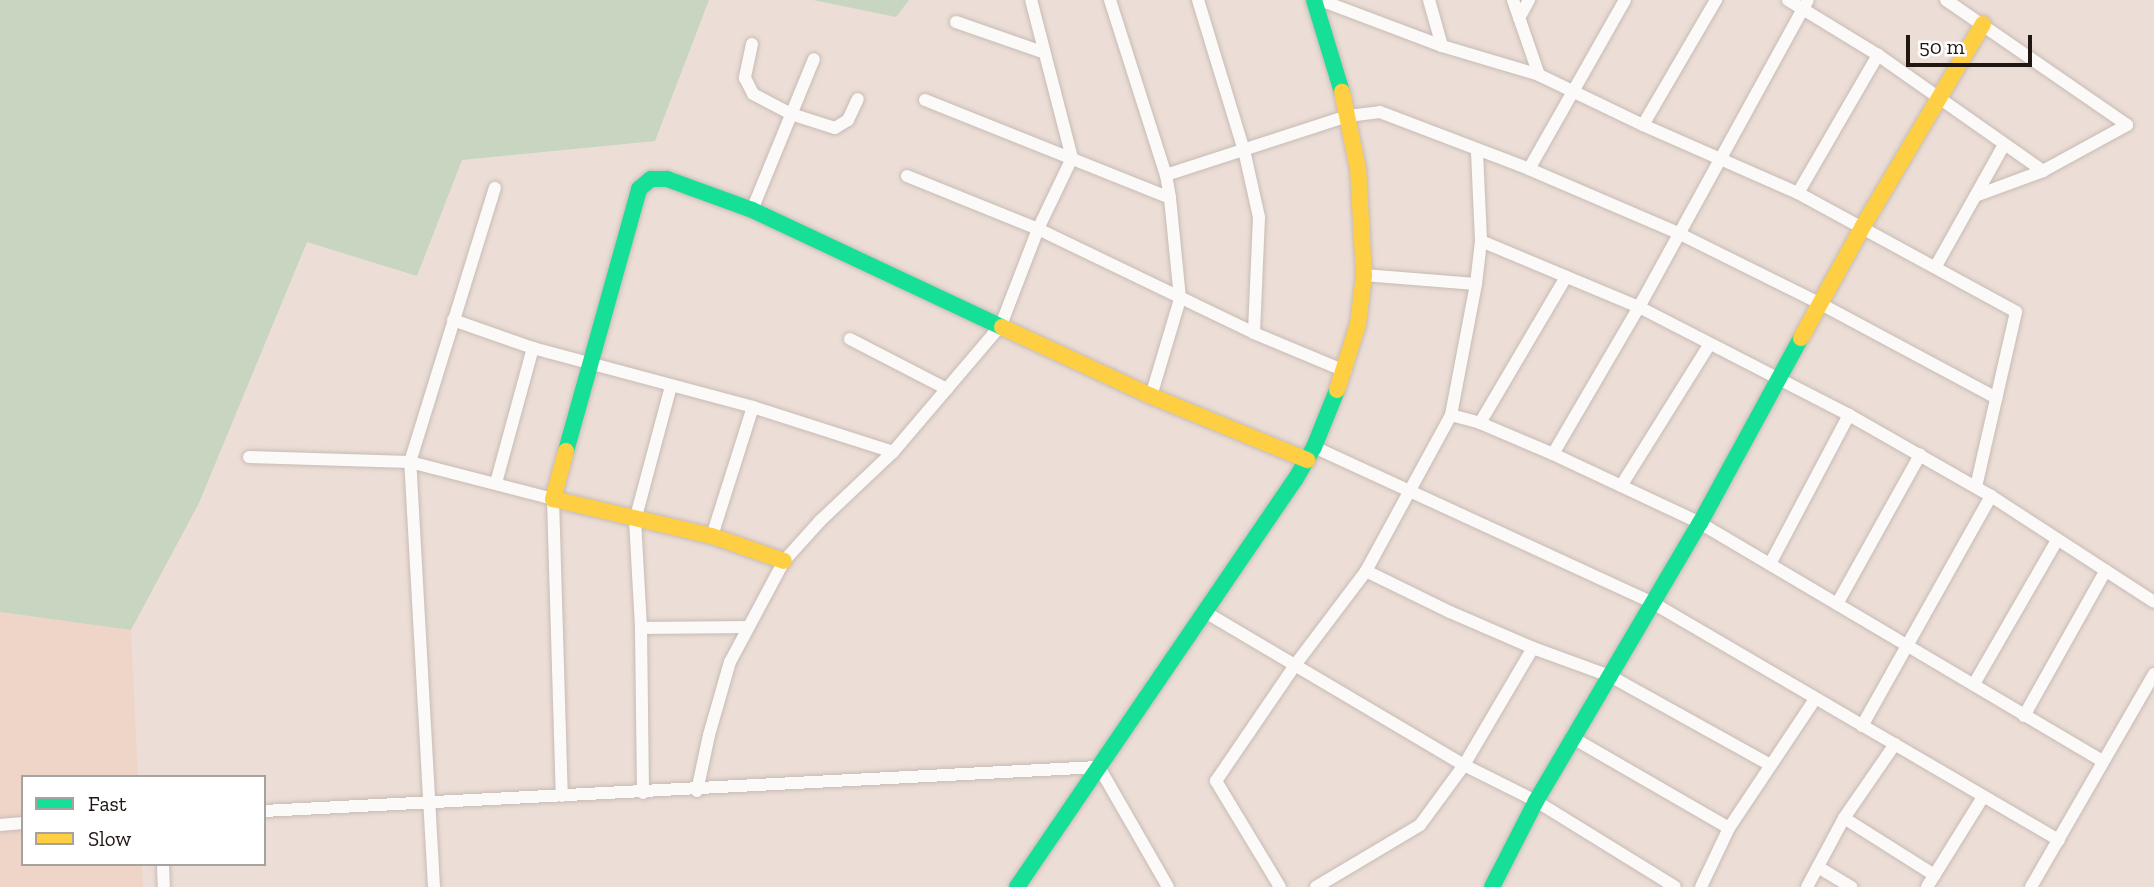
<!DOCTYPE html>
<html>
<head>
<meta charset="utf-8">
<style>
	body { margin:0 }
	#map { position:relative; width:2154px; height:887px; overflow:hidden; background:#ecded6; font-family:"Zilla Slab",serif }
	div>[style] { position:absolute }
	.built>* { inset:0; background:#efd5c8 }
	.green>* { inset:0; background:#c8d5c1 }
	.roads { filter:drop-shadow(0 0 2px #c7bbb6) drop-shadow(0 0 2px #c7bbb6) }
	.street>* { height:12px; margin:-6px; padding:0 6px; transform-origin:6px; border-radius:6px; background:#fcfaf9 }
	.fast>* { height:16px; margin:-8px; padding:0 8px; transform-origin:8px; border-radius:8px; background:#16e098 }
	.slow>* { height:16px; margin:-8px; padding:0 8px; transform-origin:8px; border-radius:8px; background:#ffcf43 }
	span { translate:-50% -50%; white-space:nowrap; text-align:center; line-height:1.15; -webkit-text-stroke:7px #fff; paint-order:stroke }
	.legend { position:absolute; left:21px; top:775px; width:245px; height:91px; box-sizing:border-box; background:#fff; border:2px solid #a6a2a0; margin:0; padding:9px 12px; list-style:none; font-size:21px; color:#201612 }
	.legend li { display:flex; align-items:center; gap:14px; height:35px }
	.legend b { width:35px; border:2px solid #a6a2a0 }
	.scale { position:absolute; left:1906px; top:35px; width:126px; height:32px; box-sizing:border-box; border:4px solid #201612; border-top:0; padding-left:9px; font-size:21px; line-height:24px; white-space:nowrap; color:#201612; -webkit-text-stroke:5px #fff; paint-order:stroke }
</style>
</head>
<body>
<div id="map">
	<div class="built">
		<i style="clip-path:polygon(0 612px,131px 630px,138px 777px,23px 777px,23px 864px,142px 864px,143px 887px,0 887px)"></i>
	</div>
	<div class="green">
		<i style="clip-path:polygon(0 0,709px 0,655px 141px,462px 160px,417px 276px,307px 242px,199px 503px,131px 630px,0 612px)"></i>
		<i style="clip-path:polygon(813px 0,909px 0,896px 17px)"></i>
	</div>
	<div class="roads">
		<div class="street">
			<i style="left:1110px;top:0;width:184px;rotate:72.3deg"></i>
			<i style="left:1166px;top:175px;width:23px;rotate:80deg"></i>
			<i style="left:1170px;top:198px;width:101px;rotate:84.3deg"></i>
			<i style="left:1180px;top:299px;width:101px;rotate:106.6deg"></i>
			<i style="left:1198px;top:0;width:157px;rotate:73deg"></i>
			<i style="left:1244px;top:150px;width:69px;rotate:77.4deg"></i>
			<i style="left:1259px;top:217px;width:116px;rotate:92.5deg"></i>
			<i style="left:1320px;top:0;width:130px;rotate:20.7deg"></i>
			<i style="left:1442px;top:46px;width:101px;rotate:16.6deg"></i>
			<i style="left:1539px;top:75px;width:115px;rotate:25.7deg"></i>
			<i style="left:1643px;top:125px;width:169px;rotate:23.7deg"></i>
			<i style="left:1798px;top:193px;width:248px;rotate:28.6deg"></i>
			<i style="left:2016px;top:312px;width:179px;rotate:102.9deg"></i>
			<i style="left:1429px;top:0;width:48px;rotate:74.2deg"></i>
			<i style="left:1513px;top:0;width:79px;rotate:70.9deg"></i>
			<i style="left:1788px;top:0;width:105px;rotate:31.4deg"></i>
			<i style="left:1878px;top:55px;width:202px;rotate:35.1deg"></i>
			<i style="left:1946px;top:0;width:220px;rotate:34.6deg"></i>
			<i style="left:2127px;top:125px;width:96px;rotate:151.3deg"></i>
			<i style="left:2043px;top:171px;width:72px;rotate:159.8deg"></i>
			<i style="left:1519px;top:18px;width:21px;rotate:-61deg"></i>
			<i style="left:956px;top:22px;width:91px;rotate:19.2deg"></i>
			<i style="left:752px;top:44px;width:35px;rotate:102deg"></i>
			<i style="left:745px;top:78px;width:18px;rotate:63deg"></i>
			<i style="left:753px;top:94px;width:43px;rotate:27.8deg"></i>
			<i style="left:791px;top:114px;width:46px;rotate:17.7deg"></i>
			<i style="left:835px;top:128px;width:15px;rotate:-32deg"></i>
			<i style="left:848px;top:120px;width:23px;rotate:-65deg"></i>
			<i style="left:925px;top:100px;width:264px;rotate:21.8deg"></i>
			<i style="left:1643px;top:125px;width:145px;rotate:-59.7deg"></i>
			<i style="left:1477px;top:152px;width:89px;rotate:87.4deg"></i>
			<i style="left:1481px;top:241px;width:43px;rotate:96.6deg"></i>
			<i style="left:1476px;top:284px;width:133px;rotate:100.8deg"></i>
			<i style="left:1451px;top:415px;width:178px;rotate:118.6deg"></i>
			<i style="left:1366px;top:571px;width:93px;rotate:26deg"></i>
			<i style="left:1450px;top:612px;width:90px;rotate:23.4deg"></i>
			<i style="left:1533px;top:648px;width:82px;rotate:20deg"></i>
			<i style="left:1610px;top:676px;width:182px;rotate:29deg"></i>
			<i style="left:1529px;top:169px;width:194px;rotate:-60.4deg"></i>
			<i style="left:1166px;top:175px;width:191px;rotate:-18deg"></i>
			<i style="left:1348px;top:116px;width:32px;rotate:-7deg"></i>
			<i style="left:1380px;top:112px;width:160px;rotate:20.9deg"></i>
			<i style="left:1529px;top:169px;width:162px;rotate:23.2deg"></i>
			<i style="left:1678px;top:233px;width:160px;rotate:26.4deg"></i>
			<i style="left:1821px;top:304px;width:199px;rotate:28.2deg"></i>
			<i style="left:907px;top:176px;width:141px;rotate:22deg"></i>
			<i style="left:1038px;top:229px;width:240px;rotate:25.7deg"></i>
			<i style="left:1254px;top:333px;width:99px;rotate:22.7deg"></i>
			<i style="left:1798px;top:193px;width:160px;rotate:-59.9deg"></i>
			<i style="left:752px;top:210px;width:163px;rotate:-67.7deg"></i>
			<i style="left:1481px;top:241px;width:171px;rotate:22.7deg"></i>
			<i style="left:1639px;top:307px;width:236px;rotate:27.2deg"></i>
			<i style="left:1849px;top:415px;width:163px;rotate:29.7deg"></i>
			<i style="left:1991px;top:496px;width:194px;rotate:33deg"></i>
			<i style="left:1936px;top:266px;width:139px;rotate:-60.7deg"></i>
			<i style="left:1364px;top:275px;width:112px;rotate:4.6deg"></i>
			<i style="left:453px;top:320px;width:85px;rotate:19.3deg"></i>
			<i style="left:533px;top:348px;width:228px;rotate:15deg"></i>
			<i style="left:753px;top:407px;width:147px;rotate:17.8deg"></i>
			<i style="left:850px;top:339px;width:109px;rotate:27.3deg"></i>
			<i style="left:671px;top:386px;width:139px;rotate:105deg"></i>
			<i style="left:635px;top:520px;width:108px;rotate:86.8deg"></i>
			<i style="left:641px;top:628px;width:106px;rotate:-0.5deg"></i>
			<i style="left:1451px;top:415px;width:30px;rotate:15deg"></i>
			<i style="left:1480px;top:423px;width:79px;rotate:23deg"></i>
			<i style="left:1553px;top:454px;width:162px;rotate:25.1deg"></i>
			<i style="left:1700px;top:523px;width:467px;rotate:30.6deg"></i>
			<i style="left:1480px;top:423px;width:169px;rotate:-59.5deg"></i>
			<i style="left:1314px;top:447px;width:373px;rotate:24.7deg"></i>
			<i style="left:1653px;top:603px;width:470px;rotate:30.3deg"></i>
			<i style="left:1553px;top:454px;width:170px;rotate:-59.7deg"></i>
			<i style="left:1639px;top:307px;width:350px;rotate:-61.2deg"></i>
			<i style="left:249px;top:457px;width:161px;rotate:1.8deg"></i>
			<i style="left:410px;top:462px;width:148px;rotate:14.5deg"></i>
			<i style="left:553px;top:499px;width:297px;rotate:88.3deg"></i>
			<i style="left:496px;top:483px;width:140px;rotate:-74.7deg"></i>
			<i style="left:1621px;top:486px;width:166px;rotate:-58deg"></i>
			<i style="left:712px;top:536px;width:135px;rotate:-72.4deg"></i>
			<i style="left:1770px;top:564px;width:169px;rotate:-62.1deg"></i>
			<i style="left:1837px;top:604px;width:171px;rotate:-60.9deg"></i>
			<i style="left:1205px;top:612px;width:301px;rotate:30.6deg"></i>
			<i style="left:1464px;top:765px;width:80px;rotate:26.6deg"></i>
			<i style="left:1536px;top:801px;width:163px;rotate:31.7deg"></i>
			<i style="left:641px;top:628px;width:165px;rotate:89.3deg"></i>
			<i style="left:1974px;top:684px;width:166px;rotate:-60deg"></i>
			<i style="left:2024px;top:716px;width:167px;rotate:-60.7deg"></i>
			<i style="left:1862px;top:726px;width:264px;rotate:-60.7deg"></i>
			<i style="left:1573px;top:738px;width:180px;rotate:30deg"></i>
			<i style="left:697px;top:791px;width:57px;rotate:-77.9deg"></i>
			<i style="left:709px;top:735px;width:76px;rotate:-74deg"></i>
			<i style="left:730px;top:662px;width:115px;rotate:-61.9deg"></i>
			<i style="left:784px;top:561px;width:54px;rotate:-48deg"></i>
			<i style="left:820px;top:521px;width:100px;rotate:-43.4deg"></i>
			<i style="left:893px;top:452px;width:167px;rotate:-49.6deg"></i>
			<i style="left:1001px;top:325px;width:103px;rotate:-68.9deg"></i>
			<i style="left:1038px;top:229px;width:79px;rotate:-64.4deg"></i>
			<i style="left:1072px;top:158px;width:163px;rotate:-104.5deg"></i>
			<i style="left:264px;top:811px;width:836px;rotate:-3.02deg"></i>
			<i style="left:1099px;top:767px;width:138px;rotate:60.1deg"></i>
			<i style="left:1844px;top:818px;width:107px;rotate:32.3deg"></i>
			<i style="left:0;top:825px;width:23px;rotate:-5deg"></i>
			<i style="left:163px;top:864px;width:23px;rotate:88deg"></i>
			<i style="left:1818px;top:867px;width:39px;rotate:31deg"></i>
			<i style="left:434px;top:887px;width:426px;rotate:-93.2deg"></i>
			<i style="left:410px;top:462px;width:287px;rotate:-72.8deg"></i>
			<i style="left:1280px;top:887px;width:124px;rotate:-121.1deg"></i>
			<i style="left:1216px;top:781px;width:140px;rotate:-55.7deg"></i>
			<i style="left:1295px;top:665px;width:118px;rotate:-52.9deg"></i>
			<i style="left:1316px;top:887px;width:121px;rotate:-30.8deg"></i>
			<i style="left:1420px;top:825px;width:74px;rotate:-53.7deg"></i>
			<i style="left:1464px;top:765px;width:136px;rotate:-59.5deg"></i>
			<i style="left:1701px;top:887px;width:65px;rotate:-64.6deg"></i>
			<i style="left:1729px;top:828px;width:155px;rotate:-56.3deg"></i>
			<i style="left:1807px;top:887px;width:78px;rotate:-61.8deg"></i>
			<i style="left:1844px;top:818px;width:90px;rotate:-55.4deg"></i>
			<i style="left:1927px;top:887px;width:106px;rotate:-58.1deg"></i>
			<i style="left:2031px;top:887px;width:246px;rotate:-60deg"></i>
		</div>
		<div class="fast">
			<i style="left:1314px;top:0;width:96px;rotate:73.1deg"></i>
			<i style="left:566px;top:451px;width:272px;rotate:-74.4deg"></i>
			<i style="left:639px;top:189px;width:16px;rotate:-40deg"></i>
			<i style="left:651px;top:179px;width:16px"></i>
			<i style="left:667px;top:179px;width:90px;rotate:20deg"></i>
			<i style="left:752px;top:210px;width:276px;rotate:25.1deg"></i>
			<i style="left:1017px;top:887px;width:493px;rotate:-55.7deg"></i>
			<i style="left:1295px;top:480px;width:38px;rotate:-60deg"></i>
			<i style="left:1314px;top:447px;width:61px;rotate:-68deg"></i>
			<i style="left:1492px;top:887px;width:97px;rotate:-62.9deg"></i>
			<i style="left:1536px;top:801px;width:323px;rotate:-59.5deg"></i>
			<i style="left:1700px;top:523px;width:211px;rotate:-61.4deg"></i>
		</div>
		<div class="slow">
			<i style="left:1002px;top:327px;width:164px;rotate:24.8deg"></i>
			<i style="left:1151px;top:396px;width:169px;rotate:22.3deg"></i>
			<i style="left:1801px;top:338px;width:128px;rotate:-61deg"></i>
			<i style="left:1863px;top:226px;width:235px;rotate:-59.3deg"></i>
			<i style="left:1337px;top:390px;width:69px;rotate:-72.3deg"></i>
			<i style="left:1358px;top:324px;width:49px;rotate:-83deg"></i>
			<i style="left:1364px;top:275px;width:106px;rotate:-93.2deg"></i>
			<i style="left:1358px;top:169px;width:79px;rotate:-101.7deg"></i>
			<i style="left:566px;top:451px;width:50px;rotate:105.2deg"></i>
			<i style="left:553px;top:499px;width:163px;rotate:13.1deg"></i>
			<i style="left:712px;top:536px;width:76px;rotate:19.1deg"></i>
		</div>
	</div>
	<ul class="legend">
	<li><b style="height:9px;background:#16e098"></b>Fast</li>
	<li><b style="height:9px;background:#ffcf43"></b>Slow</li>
	</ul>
	<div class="scale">50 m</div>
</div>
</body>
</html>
